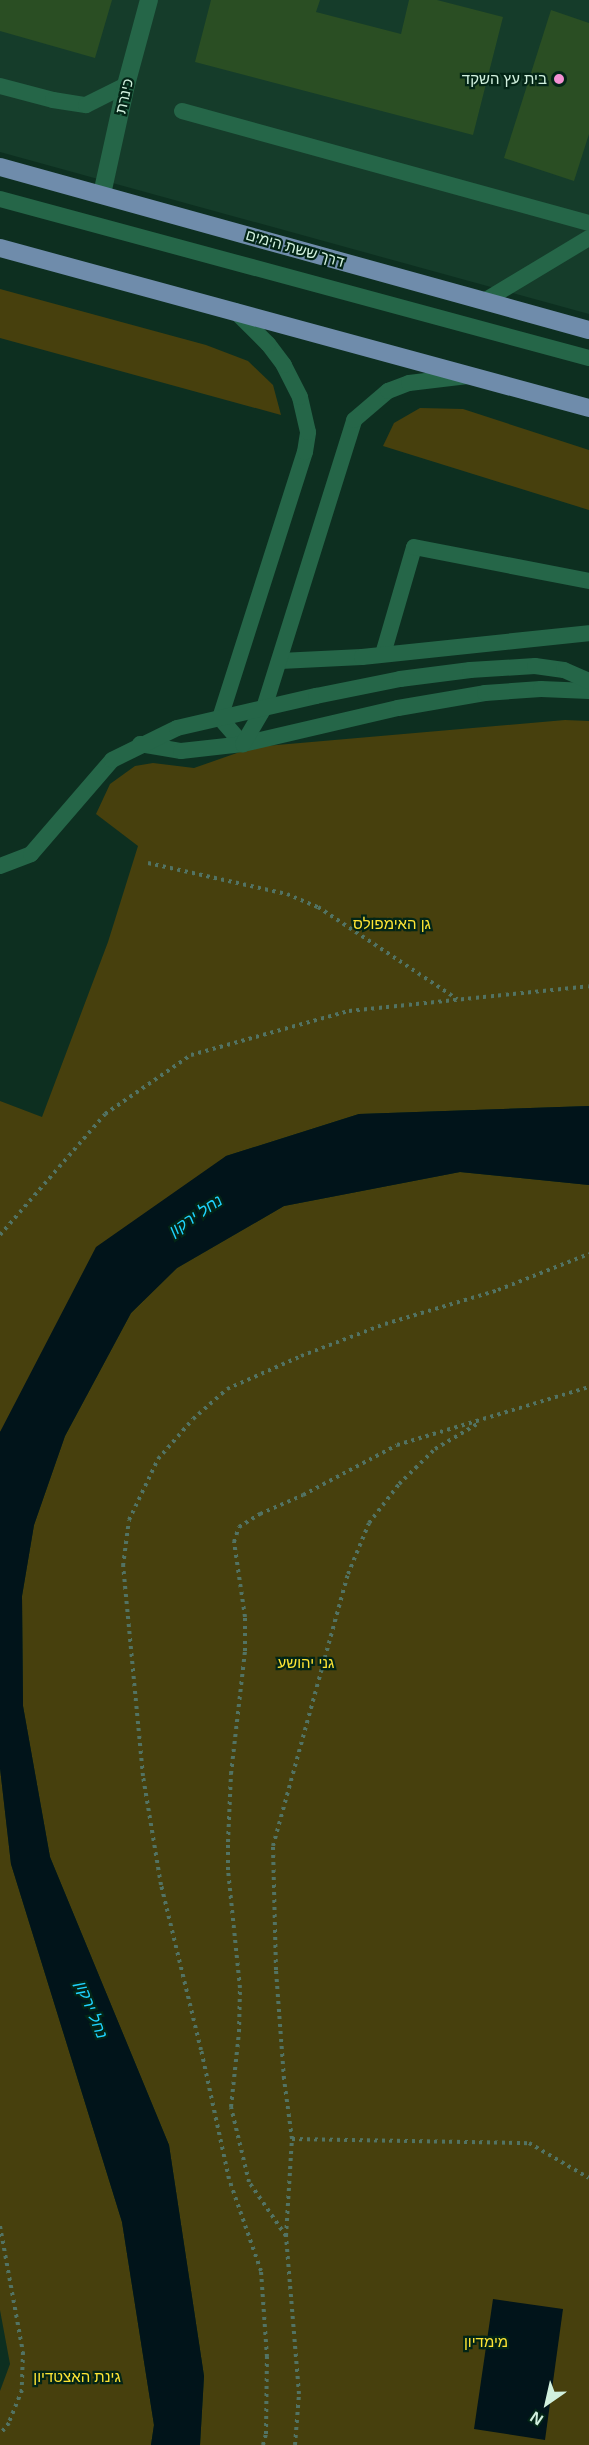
<!DOCTYPE html>
<html>
<head>
<meta charset="utf-8">
<style>
	body { margin:0 }
	#map { position:relative; width:589px; height:2445px; overflow:hidden; background:#0d2f20; font-family:Helvetica,"Noto Sans Hebrew",sans-serif }
	div>[style] { position:absolute }
	.built>* { inset:0; background:#153c2a }
	.green>* { inset:0; background:#47400d }
	.water>* { inset:0; background:#01141a }
	.building>* { inset:0; background:#2a4e23 }
	.path>* { height:4px; margin-top:-2px; transform-origin:0; background:repeating-linear-gradient(90deg,#527363 0 3px,transparent 0 7.5px) }
	.lane>* { height:16px; margin:-8px; padding:0 8px; transform-origin:8px; border-radius:8px; background:#256648 }
	.street>* { height:18px; margin:-9px; padding:0 9px; transform-origin:9px; border-radius:9px; background:#256648 }
	.primary>* { height:18px; margin:-9px; padding:0 9px; transform-origin:9px; border-radius:9px; background:#6f8cab }
	.dots>* { width:16px; height:16px; translate:-50% -50%; box-sizing:border-box; border:3px solid #032516; border-radius:50% }
	span { translate:-50% -50%; white-space:nowrap; text-align:center; line-height:1.15; -webkit-text-stroke:4.5px #032516; paint-order:stroke }
	.poi-label { font-size:15px; color:#d1f0de }
	.right { translate:-100% -50%; text-align:right }
	.street-label { font-size:15px; color:#d1f0de }
	.park-label { font-size:15px; color:#fee535 }
	.water-label { font-size:16px; color:#1fd3fe; font-style:italic }
	.north { position:absolute; left:517px; top:2373px; width:60px; height:60px; -webkit-text-stroke:4px #032516; paint-order:stroke; rotate:214deg; font-size:16px; font-weight:700; line-height:24px; text-align:center; color:#d1f0de }
	.north::after { content:''; display:block; margin:auto; width:21px; height:27px; background:#d1f0de; clip-path:polygon(50% 0,100% 100%,50% 72%,0 100%) }
</style>
</head>
<body>
<div id="map">
	<div class="built">
		<i style="clip-path:polygon(0 0,589px 0,589px 314px,0 152px)"></i>
	</div>
	<div class="green">
		<i style="clip-path:polygon(0 289px,206px 345px,248px 361px,273px 385px,281px 415px,0 338px)"></i>
		<i style="clip-path:polygon(420px 408px,463px 409px,589px 450px,589px 510px,383px 446px,394px 423px)"></i>
		<i style="clip-path:polygon(565px 720px,589px 721px,589px 1106px,359px 1114px,226px 1156px,0 1432px,0 1101px,42px 1117px,108px 942px,138px 846px,96px 814px,110px 784px,135px 766px,153px 763px,194px 768px,254px 747px)"></i>
		<i style="clip-path:polygon(460px 1172px,589px 1185px,589px 2445px,200px 2445px,204px 2376px,169px 2145px,50px 1857px,23px 1706px,22px 1596px,34px 1525px,65px 1436px,131px 1313px,177px 1268px,284px 1206px)"></i>
		<i style="clip-path:polygon(0 1768px,11px 1864px,122px 2222px,154px 2425px,151px 2445px,0 2445px,0 2391px,10px 2364px,0 2310px)"></i>
	</div>
	<div class="water">
		<i style="clip-path:polygon(589px 1106px,589px 1185px,460px 1172px,284px 1206px,177px 1268px,131px 1313px,65px 1436px,34px 1525px,22px 1596px,23px 1706px,50px 1857px,169px 2145px,204px 2376px,200px 2445px,151px 2445px,154px 2425px,122px 2222px,11px 1864px,0 1768px,0 1432px,96px 1247px,226px 1156px,359px 1114px)"></i>
		<i style="clip-path:polygon(493px 2299px,563px 2309px,545px 2440px,474px 2429px)"></i>
	</div>
	<div class="building">
		<i style="clip-path:polygon(0 0,112px 0,95px 58px,0 31px)"></i>
		<i style="clip-path:polygon(211px 0,320px 0,316px 12px,401px 34px,409px 0,437px 0,503px 17px,473px 135px,195px 62px)"></i>
		<i style="clip-path:polygon(551px 10px,589px 23px,589px 134px,574px 181px,504px 158px)"></i>
	</div>
	<div class="path">
		<i style="left:148px;top:863px;width:142px;rotate:12.6deg"></i>
		<i style="left:287px;top:894px;width:34px;rotate:23deg"></i>
		<i style="left:318px;top:907px;width:167px;rotate:33.5deg"></i>
		<i style="left:0;top:1235px;width:160px;rotate:-49deg"></i>
		<i style="left:105px;top:1114px;width:104px;rotate:-34.5deg"></i>
		<i style="left:191px;top:1055px;width:164px;rotate:-15.6deg"></i>
		<i style="left:349px;top:1011px;width:241px;rotate:-5.9deg"></i>
		<i style="left:292px;top:2139px;width:237px;rotate:1deg"></i>
		<i style="left:529px;top:2143px;width:69px;rotate:30.3deg"></i>
		<i style="left:0;top:2226px;width:128px;rotate:79.7deg"></i>
		<i style="left:23px;top:2352px;width:38px;rotate:92deg"></i>
		<i style="left:22px;top:2390px;width:35px;rotate:112deg"></i>
		<i style="left:9px;top:2423px;width:14px;rotate:129deg"></i>
		<i style="left:286px;top:2236px;width:65px;rotate:-124.4deg"></i>
		<i style="left:249px;top:2182px;width:77px;rotate:-103.5deg"></i>
		<i style="left:231px;top:2107px;width:75px;rotate:-83.9deg"></i>
		<i style="left:239px;top:2032px;width:44px;rotate:-88.7deg"></i>
		<i style="left:240px;top:1988px;width:119px;rotate:-95.8deg"></i>
		<i style="left:228px;top:1870px;width:28px;rotate:-90deg"></i>
		<i style="left:228px;top:1842px;width:68px;rotate:-87.5deg"></i>
		<i style="left:231px;top:1774px;width:124px;rotate:-83.5deg"></i>
		<i style="left:245px;top:1651px;width:34px;rotate:-90deg"></i>
		<i style="left:245px;top:1617px;width:76px;rotate:-98.3deg"></i>
		<i style="left:234px;top:1542px;width:16px;rotate:-72deg"></i>
		<i style="left:239px;top:1527px;width:25px;rotate:-32deg"></i>
		<i style="left:260px;top:1514px;width:47px;rotate:-23.8deg"></i>
		<i style="left:303px;top:1495px;width:106px;rotate:-28deg"></i>
		<i style="left:397px;top:1445px;width:201px;rotate:-16.8deg"></i>
		<i style="left:263px;top:2445px;width:11px;rotate:-75deg"></i>
		<i style="left:266px;top:2434px;width:77px;rotate:-89.3deg"></i>
		<i style="left:267px;top:2357px;width:86px;rotate:-94deg"></i>
		<i style="left:261px;top:2271px;width:97px;rotate:-109.2deg"></i>
		<i style="left:229px;top:2179px;width:132px;rotate:-102.2deg"></i>
		<i style="left:201px;top:2050px;width:170px;rotate:-103.6deg"></i>
		<i style="left:161px;top:1885px;width:110px;rotate:-99.4deg"></i>
		<i style="left:143px;top:1776px;width:211px;rotate:-95.4deg"></i>
		<i style="left:123px;top:1566px;width:46px;rotate:-82.6deg"></i>
		<i style="left:129px;top:1520px;width:68px;rotate:-64.6deg"></i>
		<i style="left:158px;top:1459px;width:53px;rotate:-48.8deg"></i>
		<i style="left:193px;top:1419px;width:45px;rotate:-41.4deg"></i>
		<i style="left:227px;top:1389px;width:81px;rotate:-24deg"></i>
		<i style="left:301px;top:1356px;width:90px;rotate:-20.9deg"></i>
		<i style="left:385px;top:1324px;width:118px;rotate:-16.7deg"></i>
		<i style="left:498px;top:1290px;width:98px;rotate:-21.6deg"></i>
		<i style="left:295px;top:2445px;width:51px;rotate:-85.5deg"></i>
		<i style="left:299px;top:2394px;width:159px;rotate:-94.7deg"></i>
		<i style="left:286px;top:2236px;width:97px;rotate:-86.5deg"></i>
		<i style="left:292px;top:2139px;width:61px;rotate:-97.6deg"></i>
		<i style="left:284px;top:2079px;width:109px;rotate:-94.2deg"></i>
		<i style="left:276px;top:1970px;width:124px;rotate:-91.4deg"></i>
		<i style="left:273px;top:1846px;width:282px;rotate:-74.6deg"></i>
		<i style="left:348px;top:1574px;width:55px;rotate:-67.6deg"></i>
		<i style="left:369px;top:1523px;width:49px;rotate:-52.4deg"></i>
		<i style="left:399px;top:1484px;width:50px;rotate:-44.2deg"></i>
		<i style="left:435px;top:1449px;width:51px;rotate:-30.6deg"></i>
	</div>
	<div class="lane">
		<i style="left:0;top:86px;width:55px;rotate:14.8deg"></i>
		<i style="left:53px;top:100px;width:33px;rotate:9deg"></i>
		<i style="left:86px;top:105px;width:45px;rotate:-26.6deg"></i>
		<i style="left:182px;top:111px;width:422px;rotate:15.4deg"></i>
		<i style="left:0;top:199px;width:610px;rotate:15.11deg"></i>
		<i style="left:484px;top:301px;width:122px;rotate:-31deg"></i>
		<i style="left:383px;top:654px;width:111px;rotate:-73.8deg"></i>
		<i style="left:414px;top:547px;width:178px;rotate:11deg"></i>
		<i style="left:280px;top:661px;width:82px;rotate:-2.8deg"></i>
		<i style="left:362px;top:657px;width:228px;rotate:-6deg"></i>
		<i style="left:220px;top:718px;width:279px;rotate:-72.3deg"></i>
		<i style="left:305px;top:452px;width:20px;rotate:-81deg"></i>
		<i style="left:308px;top:432px;width:36px;rotate:-103deg"></i>
		<i style="left:300px;top:397px;width:36px;rotate:-117deg"></i>
		<i style="left:284px;top:365px;width:26px;rotate:-127deg"></i>
		<i style="left:268px;top:344px;width:47px;rotate:-135deg"></i>
		<i style="left:220px;top:718px;width:35px;rotate:49deg"></i>
		<i style="left:140px;top:744px;width:42px;rotate:9.7deg"></i>
		<i style="left:181px;top:751px;width:62px;rotate:-6.4deg"></i>
		<i style="left:243px;top:744px;width:159px;rotate:-13.1deg"></i>
		<i style="left:398px;top:708px;width:88px;rotate:-9.8deg"></i>
		<i style="left:485px;top:693px;width:56px;rotate:-4.1deg"></i>
		<i style="left:541px;top:689px;width:48px;rotate:2.4deg"></i>
		<i style="left:243px;top:744px;width:42px;rotate:-59.7deg"></i>
		<i style="left:264px;top:708px;width:302px;rotate:-72.6deg"></i>
		<i style="left:354px;top:420px;width:45px;rotate:-40.5deg"></i>
		<i style="left:388px;top:391px;width:22px;rotate:-21deg"></i>
		<i style="left:409px;top:383px;width:59px;rotate:-6.8deg"></i>
		<i style="left:0;top:866px;width:33px;rotate:-21deg"></i>
		<i style="left:31px;top:854px;width:124px;rotate:-49.2deg"></i>
		<i style="left:112px;top:760px;width:72px;rotate:-26.2deg"></i>
		<i style="left:177px;top:728px;width:143px;rotate:-13deg"></i>
		<i style="left:316px;top:696px;width:86px;rotate:-11.4deg"></i>
		<i style="left:400px;top:679px;width:71px;rotate:-7.3deg"></i>
		<i style="left:470px;top:670px;width:65px;rotate:-3.5deg"></i>
		<i style="left:535px;top:666px;width:29px;rotate:8deg"></i>
		<i style="left:564px;top:670px;width:27px;rotate:24deg"></i>
	</div>
	<div class="street">
		<i style="left:102px;top:194px;width:112px;rotate:-77.6deg"></i>
		<i style="left:126px;top:85px;width:88px;rotate:-74.9deg"></i>
	</div>
	<div class="primary">
		<i style="left:0;top:167px;width:611px;rotate:15.47deg"></i>
		<i style="left:0;top:248px;width:610px;rotate:15.2deg"></i>
	</div>
	<div class="dots">
		<i style="left:559px;top:79px;background:#f491d3"></i>
	</div>
	<div class="poi-label">
		<span class="right" style="left:547px;top:79px">בית עץ השקד</span>
	</div>
	<div class="street-label">
		<span style="left:124px;top:96px;rotate:-77deg">כינרת</span>
		<span style="left:295px;top:248px;rotate:16deg">דרך ששת הימים</span>
	</div>
	<div class="park-label">
		<span style="left:392px;top:924px">גן האימפולס</span>
		<span style="left:306px;top:1663px">גני יהושע</span>
		<span style="left:486px;top:2342px">מימדיון</span>
		<span style="left:77px;top:2377px">גינת האצטדיון</span>
	</div>
	<div class="water-label">
		<span style="left:196px;top:1216px;rotate:-34deg">נחל ירקון</span>
		<span style="left:91px;top:2010px;rotate:68deg">נחל ירקון</span>
	</div>
	<div class="north">N</div>
</div>
</body>
</html>
